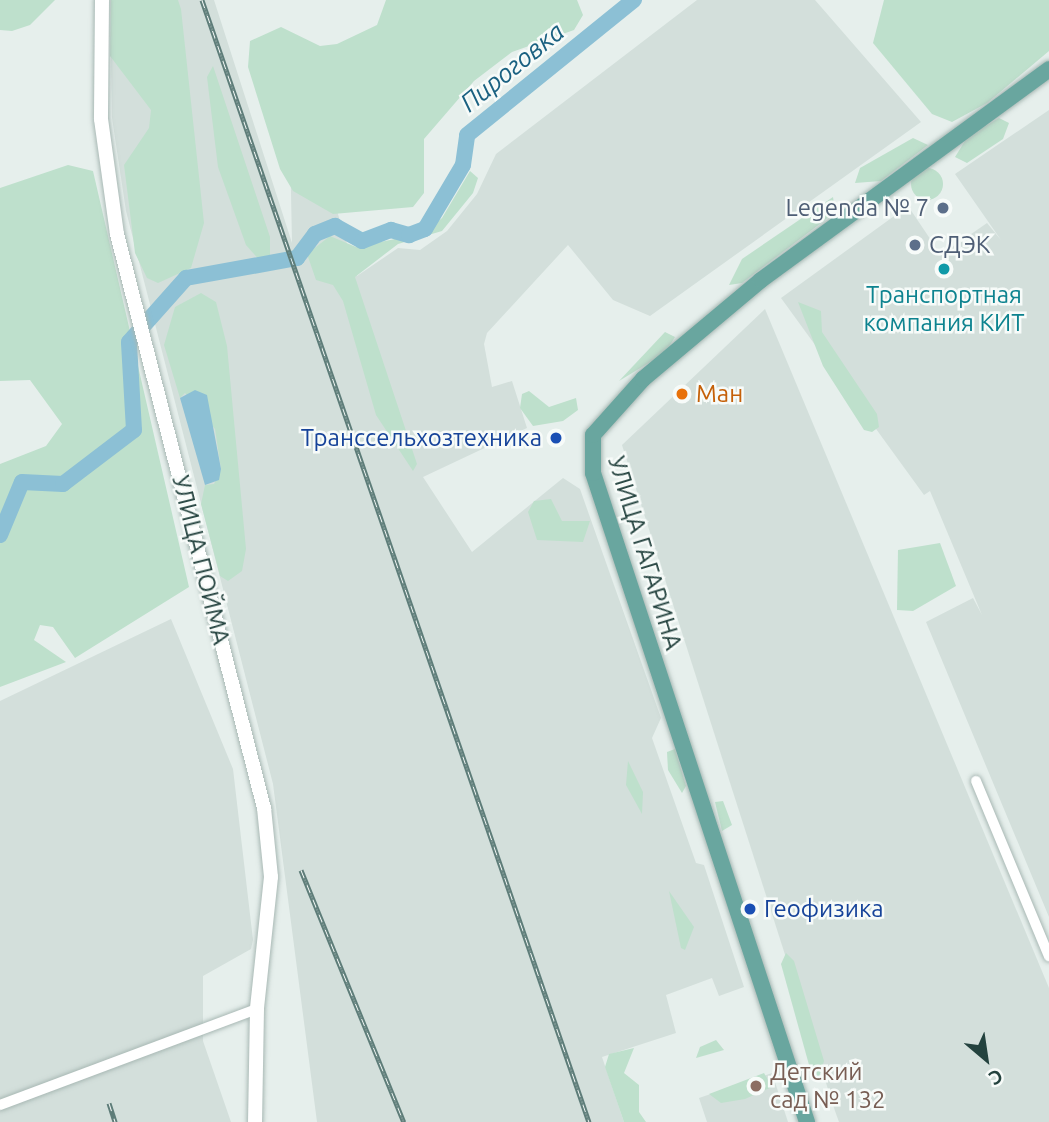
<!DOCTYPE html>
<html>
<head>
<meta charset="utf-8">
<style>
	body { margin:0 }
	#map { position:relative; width:1049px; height:1122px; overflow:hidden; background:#e6efec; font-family:Ubuntu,sans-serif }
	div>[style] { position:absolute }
	.built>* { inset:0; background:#d3dfdb }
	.green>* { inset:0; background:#bee0cc }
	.round { border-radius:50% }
	.water>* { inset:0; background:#8cc0d5 }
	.river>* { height:16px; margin:-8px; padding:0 8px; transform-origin:8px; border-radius:8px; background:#8cc0d5 }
	.roads { filter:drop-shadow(0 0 2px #a8b8b4) drop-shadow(0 0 2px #a8b8b4) }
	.street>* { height:10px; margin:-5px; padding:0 5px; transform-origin:5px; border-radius:5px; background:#fff }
	.secondary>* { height:14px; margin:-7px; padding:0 7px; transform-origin:7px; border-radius:7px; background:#fff }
	.primary>* { height:16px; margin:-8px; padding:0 8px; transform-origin:8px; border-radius:8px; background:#69a69f }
	.rail>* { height:5px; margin-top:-2.5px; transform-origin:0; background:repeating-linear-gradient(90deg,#f7fbf9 0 8px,#5e7d79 0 16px); box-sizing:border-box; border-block:2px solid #5e7d79 }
	.dots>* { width:19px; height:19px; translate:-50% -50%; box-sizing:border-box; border:4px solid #f7fbf9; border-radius:50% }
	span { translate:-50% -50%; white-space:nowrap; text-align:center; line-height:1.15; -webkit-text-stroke:5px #f7fbf9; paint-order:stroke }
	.service-label { font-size:24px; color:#4e5e75 }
	.right { translate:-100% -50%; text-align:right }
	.left { translate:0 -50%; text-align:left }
	.culture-label { font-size:24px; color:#0d838f }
	.food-label { font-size:24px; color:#c56008 }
	.transit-label { font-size:24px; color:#164399 }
	.street-label { font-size:24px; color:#23423e }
	.education-label { font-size:24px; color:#785e54 }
	.water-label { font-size:26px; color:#1a6181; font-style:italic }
	.north { position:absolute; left:951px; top:1024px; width:70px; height:70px; -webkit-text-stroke:5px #f7fbf9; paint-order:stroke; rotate:151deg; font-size:19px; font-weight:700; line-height:28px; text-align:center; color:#23423e }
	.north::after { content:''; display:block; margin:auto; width:24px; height:32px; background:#23423e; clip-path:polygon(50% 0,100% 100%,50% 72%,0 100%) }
</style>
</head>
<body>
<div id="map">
	<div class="built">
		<i style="clip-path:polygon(110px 0,214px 0,292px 243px,290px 143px,314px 136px,357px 276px,398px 248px,420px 250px,447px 231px,477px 194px,496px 154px,697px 0,815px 0,921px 122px,650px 316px,613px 300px,568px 245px,487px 333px,484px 344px,492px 387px,512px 381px,527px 428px,423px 477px,472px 552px,563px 478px,580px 489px,661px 718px,652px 738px,696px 863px,704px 865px,744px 987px,719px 996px,712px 978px,666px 995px,676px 1033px,602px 1057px,624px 1122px,317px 1122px,273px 784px,126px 211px,112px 118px)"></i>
		<i style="clip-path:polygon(1049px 110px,1049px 917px,926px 622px,973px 598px,982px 615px,930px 491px,924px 495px,781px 298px,908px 206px,941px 255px,987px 223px,1001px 240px,955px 174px)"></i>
		<i style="clip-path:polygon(765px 309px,1049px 988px,1049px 1122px,839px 1122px,835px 1111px,622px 445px)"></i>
		<i style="clip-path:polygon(171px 619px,233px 769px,253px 940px,251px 949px,203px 976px,203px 1041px,231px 1122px,0 1122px,0 701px)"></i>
		<i style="clip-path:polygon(772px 1073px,788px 1122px,707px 1122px,699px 1098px)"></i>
	</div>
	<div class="green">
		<i style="clip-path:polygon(0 0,55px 0,30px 25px,12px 31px,0 30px)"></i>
		<i style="clip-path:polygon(111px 0,178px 0,181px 9px,204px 223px,191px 268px,158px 283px,147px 278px,135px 253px,124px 165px,149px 128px,151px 110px,110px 56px)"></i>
		<i style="clip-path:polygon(386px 0,577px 0,583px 15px,574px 30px,512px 52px,474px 81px,424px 139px,424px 193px,413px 207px,333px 214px,293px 191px,280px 169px,248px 67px,250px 41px,281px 27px,320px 46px,337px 44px,377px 25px)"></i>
		<i style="clip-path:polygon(884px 0,1049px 0,1049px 51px,987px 103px,952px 122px,932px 114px,873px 43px)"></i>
		<i style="clip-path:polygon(213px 66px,270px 237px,270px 256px,262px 263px,246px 245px,218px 167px,207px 77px)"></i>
		<i style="clip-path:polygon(999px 118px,1009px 123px,1003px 139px,967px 163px,955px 157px,968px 136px)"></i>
		<i style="clip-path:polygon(913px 138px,928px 145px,881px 181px,855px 183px,860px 168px)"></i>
		<i style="clip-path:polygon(68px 165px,93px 171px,189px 587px,75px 658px,53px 627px,40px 625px,34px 640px,66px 662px,0 687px,0 464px,46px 446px,62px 424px,30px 380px,0 381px,0 188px)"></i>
		<i class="round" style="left:911px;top:168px;width:32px;height:32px"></i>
		<i style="clip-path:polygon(470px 171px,478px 178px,473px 193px,442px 231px,398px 244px,355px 277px,417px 464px,413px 471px,376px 415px,343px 301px,333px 285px,316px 280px,307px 254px,330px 236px,356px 247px,424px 233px,442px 218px)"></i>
		<i style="clip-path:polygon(833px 197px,835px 211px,825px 220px,742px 283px,729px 285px,742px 259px)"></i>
		<i style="clip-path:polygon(201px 293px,216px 302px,227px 346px,246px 549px,242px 571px,228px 581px,220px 576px,201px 504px,205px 485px,214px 484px,221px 469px,215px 429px,185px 393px,180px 398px,164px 345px,175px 307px)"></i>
		<i style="clip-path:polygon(798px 302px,821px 311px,822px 332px,877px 414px,879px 427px,872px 432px,864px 430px,823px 366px)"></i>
		<i style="clip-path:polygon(665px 332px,675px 337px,665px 353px,619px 381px)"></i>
		<i style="clip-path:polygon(529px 391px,549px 407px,576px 398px,578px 410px,563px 421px,533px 426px,520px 408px,522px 394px)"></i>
		<i style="clip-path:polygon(551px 499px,562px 521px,590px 521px,583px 542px,537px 540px,528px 512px,534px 501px)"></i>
		<i style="clip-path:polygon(940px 543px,956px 586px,913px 611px,897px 610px,898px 550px)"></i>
		<i style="clip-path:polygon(675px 749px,686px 786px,682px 793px,668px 770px,667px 752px)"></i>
		<i style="clip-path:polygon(628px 761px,643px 792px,642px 814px,626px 785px)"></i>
		<i style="clip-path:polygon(723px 801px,732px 825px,722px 831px,715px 802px)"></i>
		<i style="clip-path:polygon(669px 891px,694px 927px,685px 950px,681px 948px)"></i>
		<i style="clip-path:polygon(786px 953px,794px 961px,824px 1061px,819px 1077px,811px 1072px,781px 964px)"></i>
		<i style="clip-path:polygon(716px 1040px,724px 1050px,696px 1058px,700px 1047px)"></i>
		<i style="clip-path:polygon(634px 1048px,624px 1073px,639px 1085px,639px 1112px,646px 1122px,624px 1122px,605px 1067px,609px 1054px)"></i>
		<i style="clip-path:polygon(764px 1073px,772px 1087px,745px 1099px,721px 1103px,709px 1094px)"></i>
	</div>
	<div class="water">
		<i style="clip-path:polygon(195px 390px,207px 395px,221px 469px,219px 480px,205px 485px,180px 398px)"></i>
	</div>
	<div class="river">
		<i style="left:0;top:535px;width:57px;rotate:-67.5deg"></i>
		<i style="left:22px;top:482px;width:41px;rotate:2.8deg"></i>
		<i style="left:63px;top:484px;width:89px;rotate:-37.3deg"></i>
		<i style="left:134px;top:430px;width:88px;rotate:-93.3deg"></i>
		<i style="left:129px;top:342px;width:86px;rotate:-48.3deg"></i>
		<i style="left:186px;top:278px;width:113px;rotate:-10.2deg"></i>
		<i style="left:297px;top:258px;width:30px;rotate:-53deg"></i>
		<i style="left:315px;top:234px;width:22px;rotate:-22deg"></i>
		<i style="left:335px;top:226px;width:31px;rotate:29deg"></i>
		<i style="left:362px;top:241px;width:31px;rotate:-21deg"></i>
		<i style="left:391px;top:230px;width:19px;rotate:16deg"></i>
		<i style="left:409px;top:235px;width:17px;rotate:-21deg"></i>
		<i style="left:425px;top:229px;width:74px;rotate:-59.3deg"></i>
		<i style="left:463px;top:165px;width:30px;rotate:-82deg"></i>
		<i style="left:467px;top:135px;width:215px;rotate:-39deg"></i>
	</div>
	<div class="roads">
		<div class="street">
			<i style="left:976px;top:781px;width:190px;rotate:67.4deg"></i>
			<i style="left:0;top:1105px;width:274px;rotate:-20.5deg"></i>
		</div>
		<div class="secondary">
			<i style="left:102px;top:0;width:119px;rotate:90.5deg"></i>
			<i style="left:101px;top:119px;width:116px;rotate:82.1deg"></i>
			<i style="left:117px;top:234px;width:593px;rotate:75.64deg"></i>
			<i style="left:264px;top:808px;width:69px;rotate:84.2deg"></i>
			<i style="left:271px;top:877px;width:133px;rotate:96.1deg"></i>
			<i style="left:257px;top:1009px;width:113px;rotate:91deg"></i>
		</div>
		<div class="primary">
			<i style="left:807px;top:1122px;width:683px;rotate:-108.25deg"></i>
			<i style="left:593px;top:473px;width:38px;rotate:-90deg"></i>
			<i style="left:593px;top:435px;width:75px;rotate:-48.2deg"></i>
			<i style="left:643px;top:379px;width:154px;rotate:-40deg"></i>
			<i style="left:761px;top:280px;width:357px;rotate:-36.2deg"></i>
		</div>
	</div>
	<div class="rail">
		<i style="left:202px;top:0;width:1187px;rotate:70.97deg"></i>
		<i style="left:301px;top:870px;width:272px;rotate:67.8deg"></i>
		<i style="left:109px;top:1103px;width:20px;rotate:72deg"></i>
	</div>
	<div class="dots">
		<i style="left:943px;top:208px;background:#5c6f8a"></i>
		<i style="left:915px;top:245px;background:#5c6f8a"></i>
		<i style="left:944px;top:269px;background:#0f9aa8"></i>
		<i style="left:682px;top:394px;background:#e8710a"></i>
		<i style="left:556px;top:438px;background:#1a4fb4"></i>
		<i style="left:750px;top:909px;background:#1a4fb4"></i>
		<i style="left:756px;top:1086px;background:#8d6e63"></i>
	</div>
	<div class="service-label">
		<span class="right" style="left:929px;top:208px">Legenda № 7</span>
		<span class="left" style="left:929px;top:245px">СДЭК</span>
	</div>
	<div class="culture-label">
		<span style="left:944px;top:309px">Транспортная<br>компания КИТ</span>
	</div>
	<div class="food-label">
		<span class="left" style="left:696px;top:394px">Ман</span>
	</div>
	<div class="transit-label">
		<span class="right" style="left:542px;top:438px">Транссельхозтехника</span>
		<span class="left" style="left:764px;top:909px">Геофизика</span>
	</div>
	<div class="street-label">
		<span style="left:645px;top:553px;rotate:73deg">УЛИЦА ГАГАРИНА</span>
		<span style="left:201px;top:560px;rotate:76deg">УЛИЦА ПОЙМА</span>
	</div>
	<div class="education-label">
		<span class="left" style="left:770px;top:1086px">Детский<br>сад № 132</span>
	</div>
	<div class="water-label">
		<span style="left:512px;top:67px;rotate:-39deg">Пироговка</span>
	</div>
	<div class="north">С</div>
</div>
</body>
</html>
